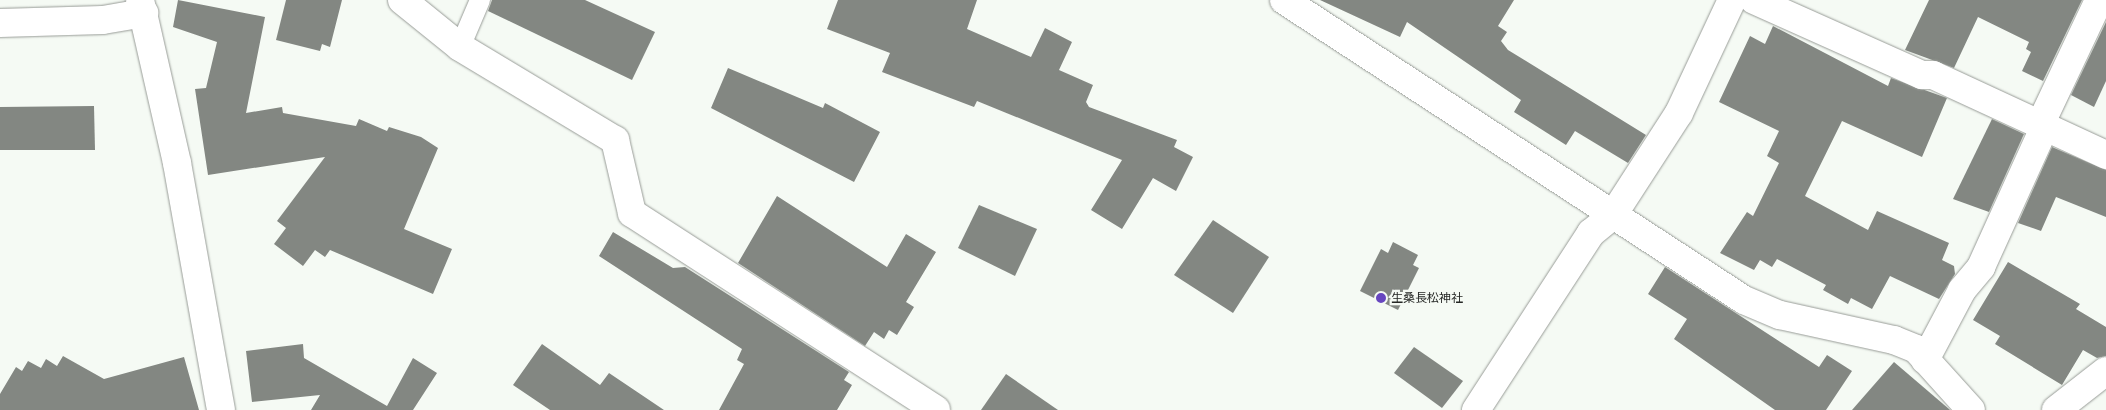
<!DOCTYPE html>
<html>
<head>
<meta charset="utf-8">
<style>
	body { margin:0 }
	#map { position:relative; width:2106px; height:410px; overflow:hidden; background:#f5faf4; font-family:Lora,"Noto Sans JP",serif }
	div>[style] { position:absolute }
	.building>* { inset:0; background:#838782 }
	.roads { filter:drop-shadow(0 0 1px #989c97) drop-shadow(0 0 1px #989c97) }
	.lane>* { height:20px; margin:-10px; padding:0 10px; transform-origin:10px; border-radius:10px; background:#fff }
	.street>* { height:28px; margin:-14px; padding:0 14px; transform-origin:14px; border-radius:14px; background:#fff }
	.dots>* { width:14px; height:14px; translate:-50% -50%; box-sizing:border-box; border:2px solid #f5faf4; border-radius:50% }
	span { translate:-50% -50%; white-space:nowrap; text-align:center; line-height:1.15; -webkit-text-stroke:4.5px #f5faf4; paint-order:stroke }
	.poi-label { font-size:12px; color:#252725 }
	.left { translate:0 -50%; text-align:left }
</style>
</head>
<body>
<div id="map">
	<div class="building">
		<i style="clip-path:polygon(178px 0,265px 17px,246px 113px,282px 107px,283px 113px,356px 126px,359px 119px,387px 131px,389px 127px,421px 137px,438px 148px,404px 229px,452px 249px,433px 294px,330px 250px,325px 257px,315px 250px,303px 266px,274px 244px,286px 228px,277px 221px,325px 157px,208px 175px,195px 89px,206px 88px,217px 42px,173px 27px)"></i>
		<i style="clip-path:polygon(286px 0,342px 0,330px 47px,322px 44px,320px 51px,276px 40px)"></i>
		<i style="clip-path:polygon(492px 0,585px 0,655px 32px,632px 80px,488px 11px)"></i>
		<i style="clip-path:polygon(838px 0,977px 0,967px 29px,1031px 57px,1045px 28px,1072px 42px,1059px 70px,1093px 85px,1086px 102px,1089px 107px,1177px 140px,1174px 147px,1193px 157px,1176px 191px,1153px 178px,1122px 229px,1091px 210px,1122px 160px,977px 101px,974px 107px,882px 72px,890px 53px,827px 29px)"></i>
		<i style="clip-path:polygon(1320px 0,1514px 0,1498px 26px,1507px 32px,1501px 41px,1508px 50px,1646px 135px,1628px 163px,1575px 131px,1566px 145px,1514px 112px,1521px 100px,1407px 22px,1400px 37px)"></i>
		<i style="clip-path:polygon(1929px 0,2082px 0,2043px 81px,2022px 71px,2031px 52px,2026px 49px,2029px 42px,1978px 17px,1954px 68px,1905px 50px)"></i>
		<i style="clip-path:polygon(2106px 22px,2106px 81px,2094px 107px,2071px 95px)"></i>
		<i style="clip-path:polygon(1773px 26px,1888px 86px,1891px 78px,1947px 98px,1922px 157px,1842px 121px,1805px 196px,1868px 230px,1877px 211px,1949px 243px,1942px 260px,1954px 266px,1955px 274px,1939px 299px,1890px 276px,1872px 309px,1851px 298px,1848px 304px,1823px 290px,1826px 285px,1777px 259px,1772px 267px,1760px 260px,1754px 270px,1720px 253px,1747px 212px,1753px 216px,1779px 163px,1767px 156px,1779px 131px,1719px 102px,1750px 36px,1765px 44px)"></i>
		<i style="clip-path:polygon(728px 68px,823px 108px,825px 103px,880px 132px,854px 182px,711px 108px)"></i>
		<i style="clip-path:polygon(94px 106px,95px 150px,0 150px,0 107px)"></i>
		<i style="clip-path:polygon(1992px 119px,2024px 134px,1989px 212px,1953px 199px)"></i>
		<i style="clip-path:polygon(2052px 147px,2106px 170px,2106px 217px,2056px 197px,2041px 231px,2018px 223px)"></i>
		<i style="clip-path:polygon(777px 196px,887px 267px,906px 234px,936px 252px,906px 302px,914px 307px,897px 335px,889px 330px,884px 339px,874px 332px,865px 346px,738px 263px)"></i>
		<i style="clip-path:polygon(979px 205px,1037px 229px,1015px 276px,958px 248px)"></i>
		<i style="clip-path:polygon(1213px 220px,1269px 257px,1233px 313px,1174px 275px)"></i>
		<i style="clip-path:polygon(613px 232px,673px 268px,685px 267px,849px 372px,844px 380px,852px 385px,837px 410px,719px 410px,744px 364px,737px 360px,742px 349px,599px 256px)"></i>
		<i style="clip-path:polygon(1393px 242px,1418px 255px,1413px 265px,1419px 268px,1398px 310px,1360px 291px,1381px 249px,1388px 253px)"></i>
		<i style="clip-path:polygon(2008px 262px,2080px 304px,2076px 309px,2106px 327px,2106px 356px,2097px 358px,2083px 350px,2062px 385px,1995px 344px,2000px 336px,1973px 320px)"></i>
		<i style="clip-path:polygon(1665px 267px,1819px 367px,1827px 355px,1852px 371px,1826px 410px,1775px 410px,1674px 339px,1687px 319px,1648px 294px)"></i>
		<i style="clip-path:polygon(303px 344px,304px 358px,387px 406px,413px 358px,437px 373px,413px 410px,311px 410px,320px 395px,252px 402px,246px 351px)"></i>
		<i style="clip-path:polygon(542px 344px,600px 385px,609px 373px,664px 410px,550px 410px,513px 385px)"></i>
		<i style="clip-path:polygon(1414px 347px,1463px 381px,1442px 408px,1394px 373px)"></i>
		<i style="clip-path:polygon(63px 356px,104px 379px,184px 357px,199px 410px,0 410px,0 394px,16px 367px,22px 371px,28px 361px,41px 368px,46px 359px,57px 366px)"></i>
		<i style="clip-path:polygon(1894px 362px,1949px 409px,1950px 410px,1852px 410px)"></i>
		<i style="clip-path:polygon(1006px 374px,1058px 410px,981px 410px)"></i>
	</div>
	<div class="roads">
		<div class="lane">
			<i style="left:460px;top:47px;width:51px;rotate:-66.9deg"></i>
		</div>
		<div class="street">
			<i style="left:140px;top:0;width:167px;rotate:77.2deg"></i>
			<i style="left:177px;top:163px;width:251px;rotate:79.9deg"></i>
			<i style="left:402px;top:0;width:75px;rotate:39deg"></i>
			<i style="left:460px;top:47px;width:181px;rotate:31deg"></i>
			<i style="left:615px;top:140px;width:75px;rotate:76.9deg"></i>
			<i style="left:632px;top:213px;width:362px;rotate:32.9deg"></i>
			<i style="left:1284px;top:0;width:549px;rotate:33.11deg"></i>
			<i style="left:1744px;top:300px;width:39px;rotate:23deg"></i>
			<i style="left:1780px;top:315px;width:117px;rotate:12.4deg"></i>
			<i style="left:1894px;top:340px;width:24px;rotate:22deg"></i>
			<i style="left:1916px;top:349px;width:82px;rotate:48deg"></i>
			<i style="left:1754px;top:0;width:184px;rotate:24.1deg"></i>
			<i style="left:1922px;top:75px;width:11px"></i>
			<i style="left:1933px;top:75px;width:191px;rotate:24.8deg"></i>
			<i style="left:0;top:23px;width:103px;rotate:-1.7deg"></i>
			<i style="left:103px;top:20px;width:42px;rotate:-9.7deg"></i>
			<i style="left:2040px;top:125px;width:138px;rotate:-64.7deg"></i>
			<i style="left:1925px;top:360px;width:79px;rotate:-62.1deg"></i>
			<i style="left:1962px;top:290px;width:30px;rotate:-50deg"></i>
			<i style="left:1981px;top:267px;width:155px;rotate:-65.6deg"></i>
			<i style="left:1476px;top:410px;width:211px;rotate:-57deg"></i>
			<i style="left:1591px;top:233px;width:28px;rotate:-39deg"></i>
			<i style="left:1613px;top:215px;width:121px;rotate:-57.1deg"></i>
			<i style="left:1679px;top:113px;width:125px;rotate:-64.9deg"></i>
			<i style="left:2056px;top:410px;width:63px;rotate:-38deg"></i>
		</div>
	</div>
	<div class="dots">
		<i style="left:1381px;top:298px;background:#6746bf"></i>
	</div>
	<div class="poi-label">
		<span class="left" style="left:1391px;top:298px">生桑長松神社</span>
	</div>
</div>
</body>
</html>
